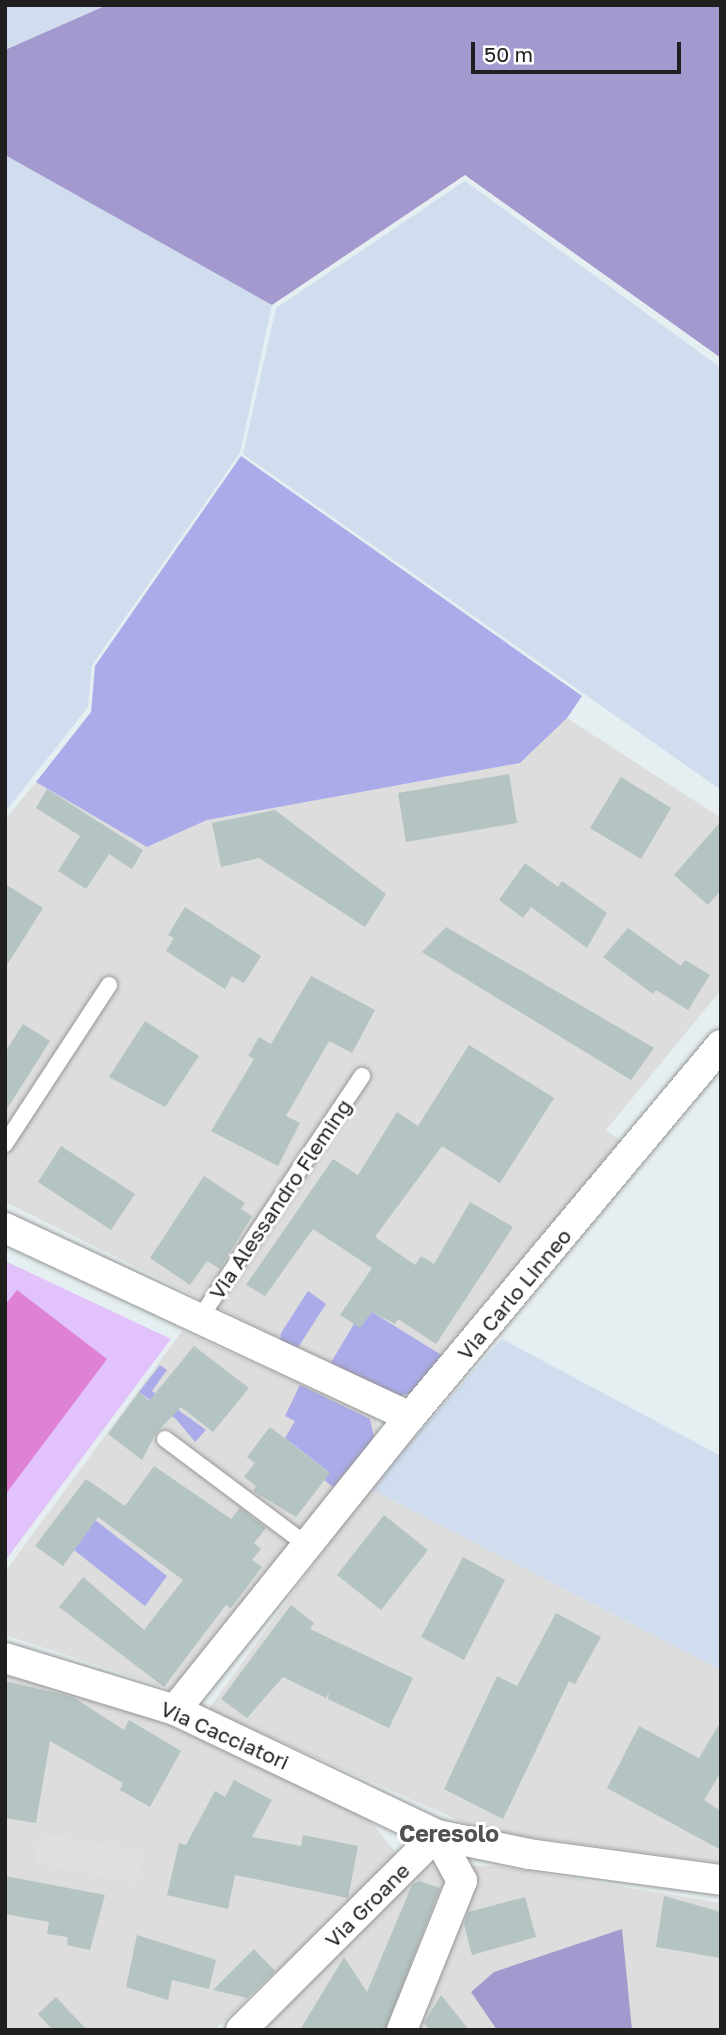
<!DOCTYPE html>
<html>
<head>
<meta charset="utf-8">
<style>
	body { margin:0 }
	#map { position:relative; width:726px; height:2035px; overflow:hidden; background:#e5eef0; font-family:"Golos Text",sans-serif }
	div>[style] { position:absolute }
	.residential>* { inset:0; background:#dcdddc }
	.farmland>* { inset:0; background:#d0ddee }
	.grass>* { inset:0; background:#ababea }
	.forest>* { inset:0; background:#a499cf }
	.park>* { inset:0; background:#e2c2fa }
	.pitch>* { inset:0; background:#df82d5 }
	.parking>* { inset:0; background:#dfdfdf }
	.building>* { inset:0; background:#b4c4c3 }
	.roads { filter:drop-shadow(0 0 2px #969696) drop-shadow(0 0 2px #969696) }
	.service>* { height:16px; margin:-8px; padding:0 8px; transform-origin:8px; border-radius:8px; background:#fff }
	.minor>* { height:30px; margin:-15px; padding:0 15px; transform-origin:15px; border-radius:15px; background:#fff }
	span { translate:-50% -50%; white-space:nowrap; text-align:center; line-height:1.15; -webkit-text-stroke:6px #fff; paint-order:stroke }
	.street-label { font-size:21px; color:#1f1f1f }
	.neighbourhood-label { font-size:23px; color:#525252; font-weight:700 }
	.frame { position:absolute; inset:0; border:7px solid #1f1f1f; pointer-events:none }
	.scale { position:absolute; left:471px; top:42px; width:210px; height:32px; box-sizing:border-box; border:4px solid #1f1f1f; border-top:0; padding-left:9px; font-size:21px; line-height:24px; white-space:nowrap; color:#1f1f1f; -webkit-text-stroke:5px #fff; paint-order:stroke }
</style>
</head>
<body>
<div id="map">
	<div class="residential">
		<i style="clip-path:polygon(567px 718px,721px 818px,721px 990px,606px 1130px,628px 1146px,407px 1393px,394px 1395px,5px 1202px,5px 820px,36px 782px,148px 847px,207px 820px,520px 763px)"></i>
		<i style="clip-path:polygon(182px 1331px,375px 1417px,381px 1438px,176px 1691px,5px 1635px,5px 1572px)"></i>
		<i style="clip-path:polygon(369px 1488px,721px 1670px,721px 1863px,481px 1830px,208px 1710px)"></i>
		<i style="clip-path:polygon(5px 1675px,136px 1710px,367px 1817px,400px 1858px,214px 2030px,5px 2030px)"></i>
		<i style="clip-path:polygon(426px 1866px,497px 1866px,721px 1903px,721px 2030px,264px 2030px)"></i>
	</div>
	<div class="farmland">
		<i style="clip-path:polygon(5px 5px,107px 5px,5px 50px)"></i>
		<i style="clip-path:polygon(5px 155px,272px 305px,240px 453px,92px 665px,88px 707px,5px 812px)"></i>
		<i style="clip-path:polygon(465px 181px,721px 368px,721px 790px,243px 454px,276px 308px)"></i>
		<i style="clip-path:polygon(502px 1339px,721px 1456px,721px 1670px,369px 1488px)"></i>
	</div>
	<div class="grass">
		<i style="clip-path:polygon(241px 456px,582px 696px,567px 718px,520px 763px,207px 820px,147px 847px,36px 782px,91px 712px,95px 666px)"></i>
		<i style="clip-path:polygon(308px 1291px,326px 1304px,295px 1352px,280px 1342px,281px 1333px)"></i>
		<i style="clip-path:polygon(372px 1312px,443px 1356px,417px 1392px,386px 1399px,327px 1369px,354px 1324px)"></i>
		<i style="clip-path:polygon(160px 1365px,167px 1370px,152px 1391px,206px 1430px,195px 1442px,176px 1419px,139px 1392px)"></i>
		<i style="clip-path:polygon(300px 1385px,370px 1419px,374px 1438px,333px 1487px,324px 1480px,329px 1472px,285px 1438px,295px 1421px,285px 1416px)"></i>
		<i style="clip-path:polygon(95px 1520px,167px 1576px,145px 1606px,74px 1550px)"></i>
	</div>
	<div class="forest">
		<i style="clip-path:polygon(107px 5px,721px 5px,721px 358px,465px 175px,272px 305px,5px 155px,5px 50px)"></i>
		<i style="clip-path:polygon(622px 1929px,632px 2030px,497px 2030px,471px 1992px,494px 1972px)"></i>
	</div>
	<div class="park">
		<i style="clip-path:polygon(5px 1261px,171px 1339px,5px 1561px)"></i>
	</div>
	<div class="pitch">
		<i style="clip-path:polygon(17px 1290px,107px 1359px,5px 1495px,5px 1305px)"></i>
	</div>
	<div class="parking">
		<i style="clip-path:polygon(40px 1833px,145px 1852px,136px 1883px,35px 1863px)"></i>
	</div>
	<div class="building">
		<i style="clip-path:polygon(509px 774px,517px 823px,406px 842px,398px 793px)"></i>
		<i style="clip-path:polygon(621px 777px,671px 808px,641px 859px,590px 828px)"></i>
		<i style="clip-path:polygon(47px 789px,143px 850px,132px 869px,109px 854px,86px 889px,58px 871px,80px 836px,36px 808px)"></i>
		<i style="clip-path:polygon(275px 810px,386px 894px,365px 927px,259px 858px,221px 867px,212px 823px)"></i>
		<i style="clip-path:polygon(721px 821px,721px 890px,708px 905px,674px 875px)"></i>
		<i style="clip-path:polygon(525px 863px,558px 887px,562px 881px,607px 913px,587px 948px,531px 907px,523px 918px,499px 900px)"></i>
		<i style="clip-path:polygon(5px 884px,43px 908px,5px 968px)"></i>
		<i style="clip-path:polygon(185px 907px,261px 956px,244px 983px,232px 976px,225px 989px,166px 951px,174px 938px,168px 935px)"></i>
		<i style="clip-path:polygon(446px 927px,654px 1048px,631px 1080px,422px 952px)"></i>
		<i style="clip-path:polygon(628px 928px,681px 966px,685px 960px,710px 975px,688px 1010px,656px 990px,653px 994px,603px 957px)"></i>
		<i style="clip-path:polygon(311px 976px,375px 1010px,352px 1053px,329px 1041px,286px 1116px,300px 1123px,278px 1166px,211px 1131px,254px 1059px,248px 1056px,259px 1037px,271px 1044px)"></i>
		<i style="clip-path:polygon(145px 1021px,199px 1056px,165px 1107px,109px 1077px)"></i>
		<i style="clip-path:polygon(23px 1024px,50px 1041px,5px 1112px,5px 1052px)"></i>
		<i style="clip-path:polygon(469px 1045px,554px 1098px,500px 1183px,442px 1146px,375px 1237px,415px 1265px,421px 1256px,434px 1264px,470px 1202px,513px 1227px,436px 1344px,398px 1319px,395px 1324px,372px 1312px,360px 1328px,340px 1315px,372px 1268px,313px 1229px,265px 1296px,246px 1285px,333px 1159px,358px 1175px,397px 1112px,418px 1126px)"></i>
		<i style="clip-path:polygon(61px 1146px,135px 1194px,111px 1230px,38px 1182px)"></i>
		<i style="clip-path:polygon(204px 1176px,245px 1203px,241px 1209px,252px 1216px,220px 1269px,207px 1261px,190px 1285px,150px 1258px)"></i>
		<i style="clip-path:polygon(194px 1346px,249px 1388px,213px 1432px,181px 1407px,156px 1433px,142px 1460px,108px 1434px,139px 1392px,149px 1401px)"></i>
		<i style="clip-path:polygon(270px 1427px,330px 1473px,296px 1517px,253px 1491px,256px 1486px,244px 1477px,255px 1463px,247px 1457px)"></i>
		<i style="clip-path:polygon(154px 1466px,231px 1519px,240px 1508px,266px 1528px,254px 1543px,261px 1549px,252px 1560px,262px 1567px,231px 1608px,226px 1605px,164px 1687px,59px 1607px,83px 1577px,144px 1630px,183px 1580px,98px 1517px,63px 1566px,35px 1546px,86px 1479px,125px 1506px)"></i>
		<i style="clip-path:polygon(384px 1515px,428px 1550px,381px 1610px,337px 1575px)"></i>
		<i style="clip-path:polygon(463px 1557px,505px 1580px,464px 1660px,421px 1637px)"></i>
		<i style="clip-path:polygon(291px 1605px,314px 1623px,310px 1629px,413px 1678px,389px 1728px,328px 1699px,329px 1693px,326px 1698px,283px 1677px,247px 1718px,221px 1699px)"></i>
		<i style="clip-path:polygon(556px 1613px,601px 1637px,575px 1684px,569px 1681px,503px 1819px,444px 1789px,497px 1676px,517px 1686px)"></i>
		<i style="clip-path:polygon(5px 1681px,73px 1697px,124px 1730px,129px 1720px,181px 1751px,150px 1807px,120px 1790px,123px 1783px,50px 1741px,36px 1823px,5px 1818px)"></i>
		<i style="clip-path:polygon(721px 1721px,721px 1772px,704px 1800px,721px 1811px,721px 1850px,607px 1788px,639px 1726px,699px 1758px)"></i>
		<i style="clip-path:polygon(234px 1780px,272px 1800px,252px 1837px,301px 1846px,303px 1835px,358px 1846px,348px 1898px,235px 1875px,228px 1909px,167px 1895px,179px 1843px,186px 1845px,215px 1791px,225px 1797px)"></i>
		<i style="clip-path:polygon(5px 1876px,105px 1895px,90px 1950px,67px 1945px,68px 1937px,47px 1934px,49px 1922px,5px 1914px)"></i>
		<i style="clip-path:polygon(419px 1881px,440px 1888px,385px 2030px,300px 2030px,344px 1957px,367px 1992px,412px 1885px)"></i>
		<i style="clip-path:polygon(664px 1896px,721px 1912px,721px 1958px,656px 1947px)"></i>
		<i style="clip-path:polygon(525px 1897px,536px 1937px,472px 1955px,464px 1924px,468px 1912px)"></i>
		<i style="clip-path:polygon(137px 1935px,216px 1960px,209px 1989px,172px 1980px,168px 2000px,126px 1987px)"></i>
		<i style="clip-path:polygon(254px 1949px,275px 1971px,247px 1998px,213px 1990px)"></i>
		<i style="clip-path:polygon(441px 1995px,469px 2030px,430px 2030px,424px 2023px)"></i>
		<i style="clip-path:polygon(56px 1997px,87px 2030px,53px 2030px,38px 2014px)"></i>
	</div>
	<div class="roads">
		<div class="service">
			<i style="left:5px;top:1144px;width:190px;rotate:-56.8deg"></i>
			<i style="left:198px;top:1321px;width:295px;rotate:-56.2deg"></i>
			<i style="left:165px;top:1439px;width:179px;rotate:36.8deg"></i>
		</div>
		<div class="minor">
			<i style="left:5px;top:1228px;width:447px;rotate:25deg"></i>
			<i style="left:5px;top:1658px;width:178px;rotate:17deg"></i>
			<i style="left:175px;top:1710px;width:290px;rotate:25.5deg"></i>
			<i style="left:437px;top:1835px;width:94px;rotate:11.7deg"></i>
			<i style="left:529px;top:1854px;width:194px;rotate:7.7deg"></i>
			<i style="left:175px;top:1710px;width:376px;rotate:-51.3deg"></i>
			<i style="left:410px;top:1417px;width:485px;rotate:-50.1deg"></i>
			<i style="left:241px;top:2030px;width:276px;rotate:-44.9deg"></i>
			<i style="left:402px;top:2030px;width:161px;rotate:-68.1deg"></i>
			<i style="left:462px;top:1881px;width:52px;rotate:-118.5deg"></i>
		</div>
	</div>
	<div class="street-label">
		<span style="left:280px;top:1199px;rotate:-56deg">Via Alessandro Fleming</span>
		<span style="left:514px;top:1294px;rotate:-50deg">Via Carlo Linneo</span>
		<span style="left:225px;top:1735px;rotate:24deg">Via Cacciatori</span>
		<span style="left:367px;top:1905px;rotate:-45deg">Via Groane</span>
	</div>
	<div class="neighbourhood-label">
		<span style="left:449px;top:1833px">Ceresolo</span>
	</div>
	<div class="frame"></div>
	<div class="scale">50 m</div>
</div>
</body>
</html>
